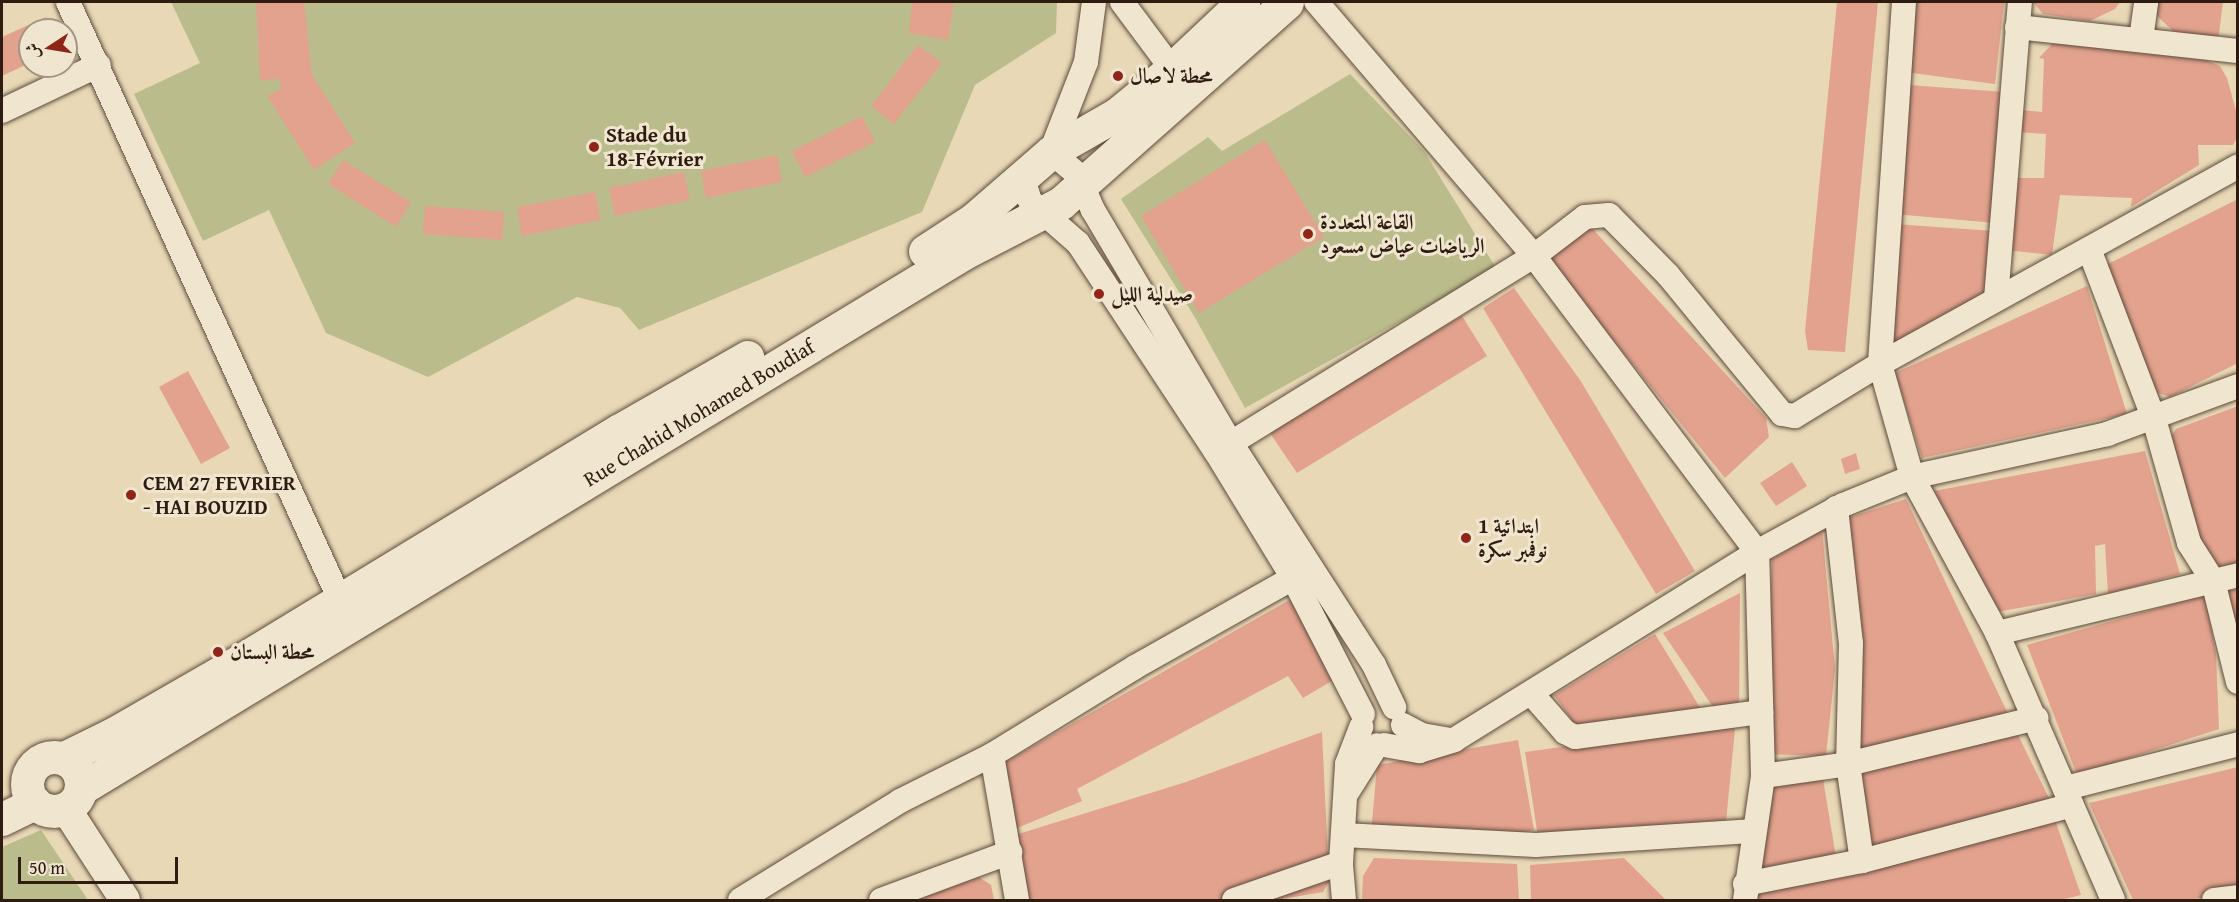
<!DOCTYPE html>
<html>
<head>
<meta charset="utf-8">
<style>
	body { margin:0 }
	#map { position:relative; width:2239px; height:902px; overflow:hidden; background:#e8d8b6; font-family:"Gentium Book Plus",Amiri,serif }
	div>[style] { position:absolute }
	.green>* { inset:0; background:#babd8b }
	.building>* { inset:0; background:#e2a28e }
	.roads { filter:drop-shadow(0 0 2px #5d4b3a) drop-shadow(0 0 2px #5d4b3a) }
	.minor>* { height:24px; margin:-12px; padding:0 12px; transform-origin:12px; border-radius:12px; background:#f0e6d0 }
	.tertiary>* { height:30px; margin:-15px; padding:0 15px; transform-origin:15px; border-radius:15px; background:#f0e6d0 }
	.secondary>* { height:33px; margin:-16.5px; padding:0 16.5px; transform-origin:16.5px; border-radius:16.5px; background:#f0e6d0 }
	.secondary>.ring { margin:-16.5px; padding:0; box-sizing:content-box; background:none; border:33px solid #f0e6d0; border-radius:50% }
	.dots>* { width:16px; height:16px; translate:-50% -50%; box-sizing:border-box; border:3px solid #f0e6d0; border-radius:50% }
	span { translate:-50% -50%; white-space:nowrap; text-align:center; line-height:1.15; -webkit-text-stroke:6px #f0e6d0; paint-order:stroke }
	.poi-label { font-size:21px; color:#2f1c11; font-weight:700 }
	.left { translate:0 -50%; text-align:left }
	.street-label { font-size:21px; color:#2f1c11 }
	.frame { position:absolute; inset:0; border:3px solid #2f1c11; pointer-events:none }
	.north { position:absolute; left:18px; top:18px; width:60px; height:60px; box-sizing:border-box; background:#f0e6d0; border:2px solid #a39584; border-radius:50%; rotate:258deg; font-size:16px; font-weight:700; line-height:24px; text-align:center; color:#2f1c11 }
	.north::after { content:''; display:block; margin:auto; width:21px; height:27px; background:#8f2418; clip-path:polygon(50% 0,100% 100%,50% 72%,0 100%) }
	.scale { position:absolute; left:18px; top:857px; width:160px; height:27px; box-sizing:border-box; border:3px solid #2f1c11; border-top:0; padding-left:8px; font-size:18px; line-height:21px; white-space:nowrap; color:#2f1c11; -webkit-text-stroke:4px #f0e6d0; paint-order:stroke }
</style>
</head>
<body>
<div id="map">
	<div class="green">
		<i style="clip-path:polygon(171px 2px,1057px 2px,1056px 33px,975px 85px,922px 212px,639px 330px,620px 308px,577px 297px,428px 377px,326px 333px,269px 210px,203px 241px,134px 94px,200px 63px)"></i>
		<i style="clip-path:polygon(1350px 74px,1424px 151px,1496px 268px,1245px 408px,1194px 316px,1121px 199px,1208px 137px,1222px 151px)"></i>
		<i style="clip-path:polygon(41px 830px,88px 900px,2px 900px,2px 847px)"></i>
	</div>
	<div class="building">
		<i style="clip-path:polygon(256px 2px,304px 2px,312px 75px,355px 143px,314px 170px,267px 96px,282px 89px,279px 79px,260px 80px)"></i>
		<i style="clip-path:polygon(912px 2px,954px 2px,948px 40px,909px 33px)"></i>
		<i style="clip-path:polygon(1837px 2px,1878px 2px,1845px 352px,1808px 350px,1805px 331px)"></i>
		<i style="clip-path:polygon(1910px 2px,2004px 2px,1995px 84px,1905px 72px)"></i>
		<i style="clip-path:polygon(2033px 2px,2120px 2px,2115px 9px,2090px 21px,2043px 14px)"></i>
		<i style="clip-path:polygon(2152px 2px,2223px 2px,2218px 41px,2174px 32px,2152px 11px)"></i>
		<i style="clip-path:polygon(46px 17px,52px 30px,30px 30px,30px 63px,2px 76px,2px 37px)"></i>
		<i style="clip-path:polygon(2053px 43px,2206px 60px,2220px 66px,2227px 78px,2238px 118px,2238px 136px,2233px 145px,2198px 145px,2199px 165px,2131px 207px,2132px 198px,2060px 195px,2052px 255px,2005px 250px,2013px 178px,2044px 178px,2046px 134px,2017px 132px,2020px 110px,2042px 112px,2044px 59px,2039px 58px)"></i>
		<i style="clip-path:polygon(918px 45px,942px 63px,894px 124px,871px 106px)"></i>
		<i style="clip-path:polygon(1908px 85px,2005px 92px,1995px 223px,1894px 214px)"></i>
		<i style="clip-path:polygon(862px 116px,875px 142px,805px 177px,792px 151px)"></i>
		<i style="clip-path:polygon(1265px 140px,1324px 237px,1199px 313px,1141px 216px)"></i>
		<i style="clip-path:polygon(777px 155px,782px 182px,706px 198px,701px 171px)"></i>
		<i style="clip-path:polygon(343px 160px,411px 202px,396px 227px,328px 184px)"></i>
		<i style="clip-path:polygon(684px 172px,690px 200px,615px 216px,609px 188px)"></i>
		<i style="clip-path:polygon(595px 192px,601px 220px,522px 236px,517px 207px)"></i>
		<i style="clip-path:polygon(2238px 199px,2238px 363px,2170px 397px,2153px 391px,2104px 266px)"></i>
		<i style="clip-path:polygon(425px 206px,504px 212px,502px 240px,423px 234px)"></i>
		<i style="clip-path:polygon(1894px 224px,1994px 231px,1990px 288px,1982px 297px,1897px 342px,1882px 343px)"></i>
		<i style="clip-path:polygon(1589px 225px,1766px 418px,1769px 437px,1725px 478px,1549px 261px)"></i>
		<i style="clip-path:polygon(2087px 286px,2127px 414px,1922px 458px,1895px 373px)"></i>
		<i style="clip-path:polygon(1514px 288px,1580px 380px,1695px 571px,1656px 594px,1483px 308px)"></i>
		<i style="clip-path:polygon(1462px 316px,1487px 356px,1297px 473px,1268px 430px)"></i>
		<i style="clip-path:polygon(188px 371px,230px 448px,201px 464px,159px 387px)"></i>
		<i style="clip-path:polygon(2238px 406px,2238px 563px,2221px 567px,2201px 556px,2166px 444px,2176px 429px)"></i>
		<i style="clip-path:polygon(2145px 451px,2180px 574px,2108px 594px,2105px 544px,2095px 546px,2096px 594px,1997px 612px,1983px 593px,1934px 491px)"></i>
		<i style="clip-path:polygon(1856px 453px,1860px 469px,1845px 474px,1841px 459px)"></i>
		<i style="clip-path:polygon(1792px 462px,1807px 486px,1776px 506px,1760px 483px)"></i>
		<i style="clip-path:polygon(1906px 499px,2010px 718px,1857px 750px,1863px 646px,1847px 518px)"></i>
		<i style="clip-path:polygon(1822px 529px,1835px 669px,1826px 756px,1765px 754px,1772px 559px)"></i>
		<i style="clip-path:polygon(2238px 589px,2238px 646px,2224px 592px)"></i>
		<i style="clip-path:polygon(1740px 593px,1739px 709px,1717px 713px,1663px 633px)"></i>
		<i style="clip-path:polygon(2205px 595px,2216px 654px,2219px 729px,2077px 775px,2027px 645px)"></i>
		<i style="clip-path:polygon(1291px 599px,1335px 679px,1303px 698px,1288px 676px,1077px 789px,1082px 801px,1015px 829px,1000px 765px)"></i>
		<i style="clip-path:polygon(1655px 634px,1704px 714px,1581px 733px,1554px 695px)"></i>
		<i style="clip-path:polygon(1719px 725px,1735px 729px,1726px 822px,1538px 837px,1525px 752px)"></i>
		<i style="clip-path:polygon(2015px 729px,2053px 806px,1864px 856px,1855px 766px)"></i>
		<i style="clip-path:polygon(1322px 732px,1329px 881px,1323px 892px,1276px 900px,1028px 900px,1015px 835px,1186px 782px)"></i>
		<i style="clip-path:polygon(1518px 740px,1534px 830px,1495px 838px,1371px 834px,1377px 765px)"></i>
		<i style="clip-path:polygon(2238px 767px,2238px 891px,2190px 900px,2133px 900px,2089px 803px)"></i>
		<i style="clip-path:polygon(1822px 773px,1837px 863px,1754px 879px,1762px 788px)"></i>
		<i style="clip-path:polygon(2053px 814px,2081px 895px,2060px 900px,1755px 900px,1753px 887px)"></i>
		<i style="clip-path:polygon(1374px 858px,1517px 864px,1519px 900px,1362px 900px,1363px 876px)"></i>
		<i style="clip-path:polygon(1624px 858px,1666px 900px,1531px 900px,1530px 865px)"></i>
		<i style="clip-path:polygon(974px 874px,991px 885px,994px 900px,903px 900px)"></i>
	</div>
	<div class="roads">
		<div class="minor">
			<i style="left:68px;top:2px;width:657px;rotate:65.54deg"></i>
			<i style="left:1094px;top:2px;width:61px;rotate:97.6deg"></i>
			<i style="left:1086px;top:62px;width:97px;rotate:111.3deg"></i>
			<i style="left:1051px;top:152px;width:35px;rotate:40deg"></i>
			<i style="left:1078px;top:175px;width:38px;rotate:67deg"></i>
			<i style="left:1093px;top:210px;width:271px;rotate:59.4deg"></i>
			<i style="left:1231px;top:443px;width:264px;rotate:57.2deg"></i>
			<i style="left:1374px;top:665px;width:47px;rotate:64.5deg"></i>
			<i style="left:1122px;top:2px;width:84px;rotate:53.3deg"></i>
			<i style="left:1904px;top:2px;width:363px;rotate:93.8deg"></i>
			<i style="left:1880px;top:364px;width:117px;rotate:74.2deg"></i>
			<i style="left:1912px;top:477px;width:178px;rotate:61.4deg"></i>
			<i style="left:1997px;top:633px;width:291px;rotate:66.5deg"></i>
			<i style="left:2017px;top:27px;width:222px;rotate:6.2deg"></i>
			<i style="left:2141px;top:39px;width:37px;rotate:-82deg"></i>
			<i style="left:2px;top:111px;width:107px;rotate:-25.4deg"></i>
			<i style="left:1022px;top:175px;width:27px;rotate:73deg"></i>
			<i style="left:1030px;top:201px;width:64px;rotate:41.2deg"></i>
			<i style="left:1078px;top:243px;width:250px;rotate:56.6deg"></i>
			<i style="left:1216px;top:452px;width:148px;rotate:58.6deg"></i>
			<i style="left:1293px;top:578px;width:153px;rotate:62.8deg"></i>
			<i style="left:2089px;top:249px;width:182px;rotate:69.1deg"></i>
			<i style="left:2154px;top:419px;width:129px;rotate:74.2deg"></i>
			<i style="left:2189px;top:543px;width:45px;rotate:57.7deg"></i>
			<i style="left:2213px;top:581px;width:104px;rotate:76.1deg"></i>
			<i style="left:1996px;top:299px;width:298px;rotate:-85.4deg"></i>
			<i style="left:1231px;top:443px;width:356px;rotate:-31.7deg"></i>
			<i style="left:1534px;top:256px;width:335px;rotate:-130.6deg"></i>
			<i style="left:1836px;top:508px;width:136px;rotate:83.7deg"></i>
			<i style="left:1851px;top:643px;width:121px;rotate:91.4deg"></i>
			<i style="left:1848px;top:764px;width:98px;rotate:81.8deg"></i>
			<i style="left:1997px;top:633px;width:248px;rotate:-13.5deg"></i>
			<i style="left:1531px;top:693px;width:52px;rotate:48.9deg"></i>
			<i style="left:1565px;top:732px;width:11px;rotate:27deg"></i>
			<i style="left:1575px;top:737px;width:188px;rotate:-7.7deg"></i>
			<i style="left:1403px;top:725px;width:21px;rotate:28deg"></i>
			<i style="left:1422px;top:735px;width:29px;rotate:10deg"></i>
			<i style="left:1384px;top:745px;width:36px;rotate:10deg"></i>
			<i style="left:1419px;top:751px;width:37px;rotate:-17deg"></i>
			<i style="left:1454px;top:740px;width:357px;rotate:-31.8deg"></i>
			<i style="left:1757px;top:552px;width:98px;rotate:-28.7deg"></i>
			<i style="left:1843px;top:505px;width:74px;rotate:-22.1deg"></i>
			<i style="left:1912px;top:477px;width:200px;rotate:-12.4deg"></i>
			<i style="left:2107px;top:434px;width:140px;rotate:-20.1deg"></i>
			<i style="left:992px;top:755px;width:147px;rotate:80.2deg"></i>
			<i style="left:1763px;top:776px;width:86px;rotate:-8deg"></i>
			<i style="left:1848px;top:764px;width:194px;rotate:-13.7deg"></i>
			<i style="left:2066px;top:788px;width:178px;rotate:-14.3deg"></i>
			<i style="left:1348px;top:791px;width:54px;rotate:-57.8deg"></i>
			<i style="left:1343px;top:835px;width:193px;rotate:3deg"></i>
			<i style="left:1536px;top:845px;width:219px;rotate:-3.7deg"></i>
			<i style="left:1745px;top:884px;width:119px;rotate:-11.1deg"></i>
			<i style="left:1862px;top:861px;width:217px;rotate:-14.9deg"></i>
			<i style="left:740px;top:900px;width:188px;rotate:-31.7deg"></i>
			<i style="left:900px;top:801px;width:103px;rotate:-26.6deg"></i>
			<i style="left:992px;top:755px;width:168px;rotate:-31.6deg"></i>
			<i style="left:1135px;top:667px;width:181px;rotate:-29.4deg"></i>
			<i style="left:881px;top:900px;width:138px;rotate:-20.4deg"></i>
			<i style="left:1234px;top:900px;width:113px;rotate:-19.1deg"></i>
			<i style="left:1344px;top:900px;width:37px;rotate:-95deg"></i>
			<i style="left:1341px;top:863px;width:99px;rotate:-86.5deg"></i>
			<i style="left:1347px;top:764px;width:40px;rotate:-69deg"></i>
			<i style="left:1745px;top:900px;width:125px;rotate:-81.7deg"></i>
			<i style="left:1763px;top:776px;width:224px;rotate:-91.5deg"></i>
			<i style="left:1757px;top:552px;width:371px;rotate:-127deg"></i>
			<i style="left:1534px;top:256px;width:64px;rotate:-37.4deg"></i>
			<i style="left:1585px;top:217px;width:24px;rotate:-5deg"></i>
			<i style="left:1609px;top:215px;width:84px;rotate:45.5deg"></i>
			<i style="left:1668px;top:275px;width:180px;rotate:50.6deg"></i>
			<i style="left:1782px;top:414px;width:13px;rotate:9deg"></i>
			<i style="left:1795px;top:416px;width:100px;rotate:-31.5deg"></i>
			<i style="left:1880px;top:364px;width:409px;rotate:-28.9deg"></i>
			<i style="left:2214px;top:900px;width:24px;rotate:-7deg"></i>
		</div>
		<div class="tertiary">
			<i style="left:66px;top:809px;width:108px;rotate:57deg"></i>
		</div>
		<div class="secondary">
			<i style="left:925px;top:251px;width:59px;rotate:-33.1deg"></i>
			<i style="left:974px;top:219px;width:102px;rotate:-41deg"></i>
			<i style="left:1051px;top:152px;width:76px;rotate:-29.9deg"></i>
			<i style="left:1117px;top:114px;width:71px;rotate:-39.3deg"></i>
			<i style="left:1172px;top:69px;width:98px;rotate:-43.3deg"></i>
			<i class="ring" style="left:27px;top:757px;width:21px;height:21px"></i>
			<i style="left:64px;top:758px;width:55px;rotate:-26.1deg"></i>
			<i style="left:113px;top:734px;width:138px;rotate:-29.9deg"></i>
			<i style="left:233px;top:665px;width:451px;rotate:-31.3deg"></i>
			<i style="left:618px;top:431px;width:149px;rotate:-29.8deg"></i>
			<i style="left:82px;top:788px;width:1032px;rotate:-31.24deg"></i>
			<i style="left:964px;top:253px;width:109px;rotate:-27.3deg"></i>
			<i style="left:1061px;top:203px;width:302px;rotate:-41.6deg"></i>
			<i style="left:2px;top:819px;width:37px;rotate:-26deg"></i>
		</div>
	</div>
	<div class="dots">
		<i style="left:1118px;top:76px;background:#8f2418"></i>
		<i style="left:594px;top:147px;background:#8f2418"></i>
		<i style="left:1308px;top:234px;background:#8f2418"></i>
		<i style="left:1099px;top:294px;background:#8f2418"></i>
		<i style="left:131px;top:495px;background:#8f2418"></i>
		<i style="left:1466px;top:538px;background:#8f2418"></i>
		<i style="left:218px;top:652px;background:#8f2418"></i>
	</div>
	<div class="poi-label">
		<span class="left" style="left:1130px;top:76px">محطة لاصال</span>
		<span class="left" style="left:606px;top:147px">Stade du<br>18-Février</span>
		<span class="left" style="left:1320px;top:234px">القاعة المتعددة<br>الرياضات عياض مسعود</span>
		<span class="left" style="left:1111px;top:294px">صيدلية الليل</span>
		<span class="left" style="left:143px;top:495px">CEM 27 FEVRIER<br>- HAI BOUZID</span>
		<span class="left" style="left:1478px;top:538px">ابتدائية 1<br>نوفمبر سكرة</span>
		<span class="left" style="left:230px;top:652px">محطة البستان</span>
	</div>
	<div class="street-label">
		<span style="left:699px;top:413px;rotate:-31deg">Rue Chahid Mohamed Boudiaf</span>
	</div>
	<div class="frame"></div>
	<div class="north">ش</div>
	<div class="scale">50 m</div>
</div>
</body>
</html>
